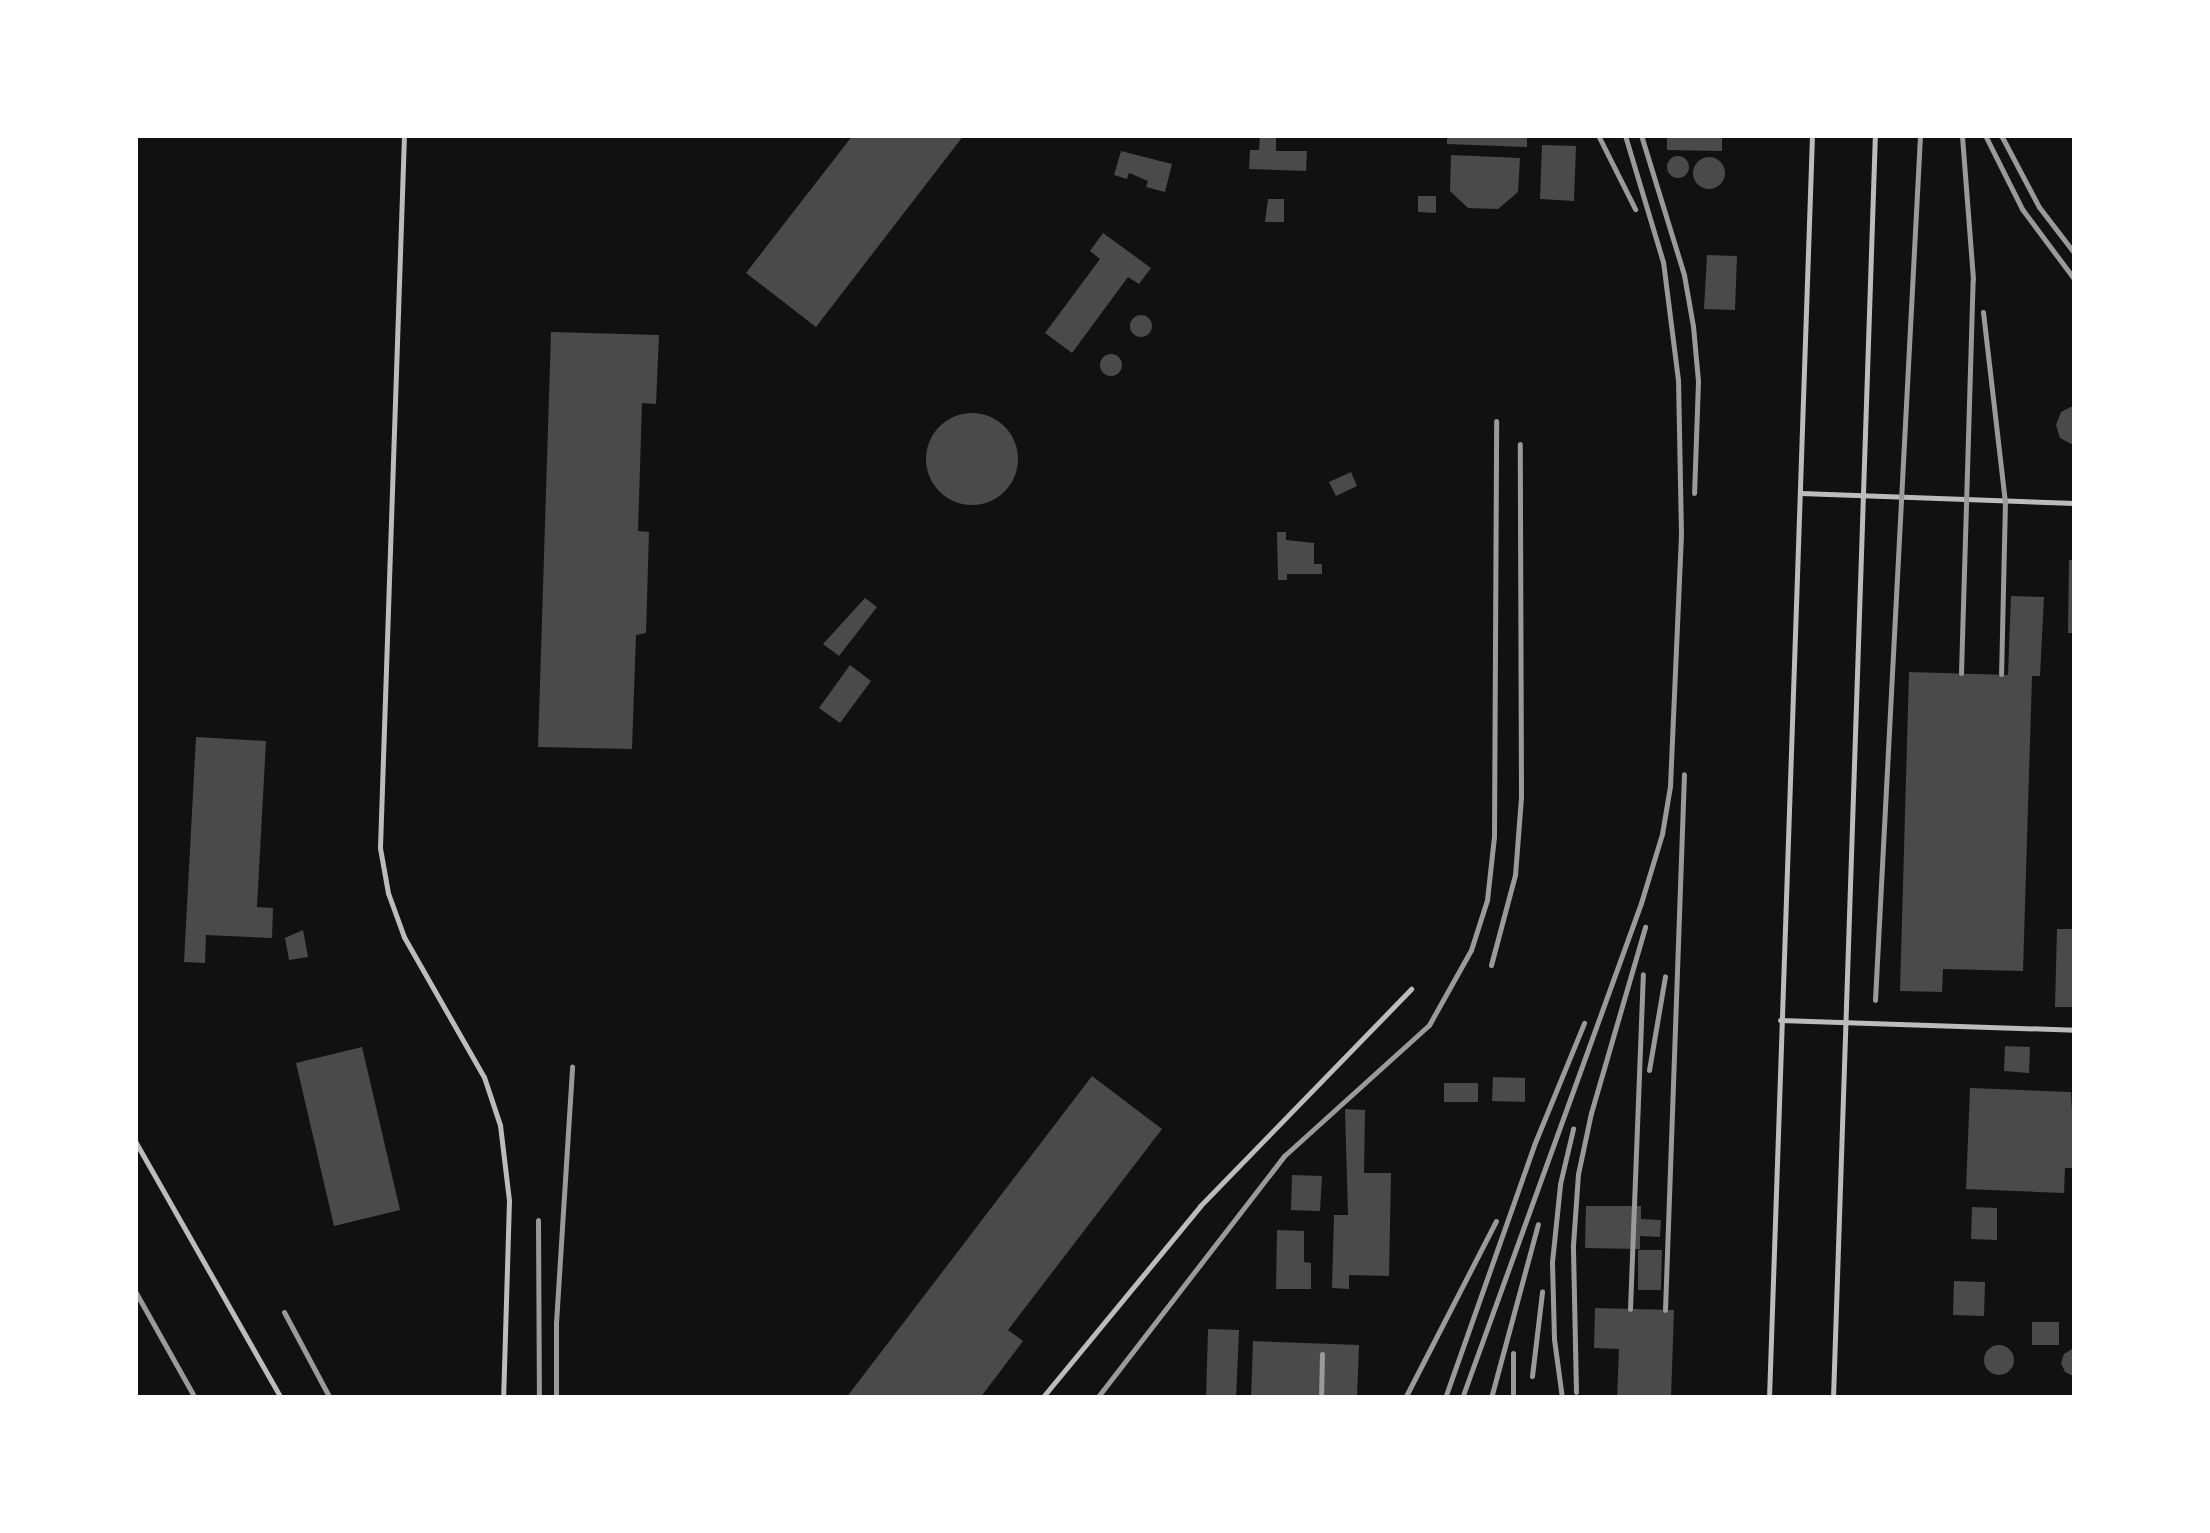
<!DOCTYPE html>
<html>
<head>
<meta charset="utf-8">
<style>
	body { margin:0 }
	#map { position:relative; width:2210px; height:1533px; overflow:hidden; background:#111; font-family:"Nunito Sans",sans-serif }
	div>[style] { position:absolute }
	.building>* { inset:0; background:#4a4a4a }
	.round { border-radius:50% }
	.service>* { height:5px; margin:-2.5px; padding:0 2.5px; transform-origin:2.5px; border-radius:2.5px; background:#bcbcbc }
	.rail>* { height:5px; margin:-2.5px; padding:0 2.5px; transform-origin:2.5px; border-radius:2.5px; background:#9a9a9a }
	span { translate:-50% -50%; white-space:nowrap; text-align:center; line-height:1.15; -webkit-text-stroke:8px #fff; paint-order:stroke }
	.frame { position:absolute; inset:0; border:138px solid #fff; pointer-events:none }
</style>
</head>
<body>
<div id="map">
	<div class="building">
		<i style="clip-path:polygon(853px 135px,964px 135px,816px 327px,746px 273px)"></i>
		<i style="clip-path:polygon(1260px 135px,1276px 135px,1276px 151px,1307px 151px,1306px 171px,1249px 169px,1250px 150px,1259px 150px)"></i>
		<i style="clip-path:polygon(1447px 135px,1527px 135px,1527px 147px,1447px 144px)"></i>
		<i style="clip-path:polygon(1667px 135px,1722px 135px,1722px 151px,1667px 150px)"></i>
		<i style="clip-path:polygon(1542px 145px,1576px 146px,1574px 201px,1540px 199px)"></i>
		<i style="clip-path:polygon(1121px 151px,1172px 164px,1165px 192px,1146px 187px,1148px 181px,1134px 175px,1129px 173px,1127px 179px,1114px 175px)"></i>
		<i style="clip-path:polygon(1451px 155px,1520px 158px,1518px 192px,1498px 209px,1468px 208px,1450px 191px)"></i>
		<i class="round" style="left:1667px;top:156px;width:22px;height:22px"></i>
		<i class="round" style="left:1693px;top:157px;width:32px;height:32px"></i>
		<i style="clip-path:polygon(1418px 196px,1436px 196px,1436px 213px,1418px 212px)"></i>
		<i style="clip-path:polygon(1268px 199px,1284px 199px,1284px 222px,1265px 222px)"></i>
		<i style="clip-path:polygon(1103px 233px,1151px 268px,1139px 284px,1128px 277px,1072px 353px,1045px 333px,1100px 259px,1090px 251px)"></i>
		<i style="clip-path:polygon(1707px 255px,1737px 256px,1735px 310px,1704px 309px)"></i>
		<i class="round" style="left:1130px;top:315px;width:22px;height:22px"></i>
		<i style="clip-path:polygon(551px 332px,659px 335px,656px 404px,642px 403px,638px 531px,649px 532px,646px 633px,636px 635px,632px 749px,538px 747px)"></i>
		<i class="round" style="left:1100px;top:354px;width:22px;height:22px"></i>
		<i style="clip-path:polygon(2075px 405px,2075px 446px,2060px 438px,2056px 425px,2061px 412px)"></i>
		<i class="round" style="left:926px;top:413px;width:92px;height:92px"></i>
		<i style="clip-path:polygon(1351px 472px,1357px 486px,1336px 496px,1329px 482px)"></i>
		<i style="clip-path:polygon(1277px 532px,1286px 532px,1286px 540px,1314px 543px,1314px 564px,1322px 564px,1322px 574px,1287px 574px,1287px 580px,1278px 580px)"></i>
		<i style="clip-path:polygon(2069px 560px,2075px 560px,2075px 633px,2068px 633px)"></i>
		<i style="clip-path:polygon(2011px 596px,2044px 597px,2040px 676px,2032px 676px,2023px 971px,1943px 969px,1942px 992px,1900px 991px,1909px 672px,2008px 675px)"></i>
		<i style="clip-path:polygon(865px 598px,877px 607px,839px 656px,823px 644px)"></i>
		<i style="clip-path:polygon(850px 665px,871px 681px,840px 723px,819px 708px)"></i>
		<i style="clip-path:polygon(196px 737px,266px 741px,257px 907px,273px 908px,272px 938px,206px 935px,205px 963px,184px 962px)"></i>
		<i style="clip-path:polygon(2057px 929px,2075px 929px,2074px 1007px,2055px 1007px)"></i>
		<i style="clip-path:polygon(303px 930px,308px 957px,289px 960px,285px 938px)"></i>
		<i style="clip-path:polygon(2005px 1046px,2030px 1047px,2029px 1073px,2004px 1071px)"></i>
		<i style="clip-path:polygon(362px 1047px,400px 1210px,334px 1226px,296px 1063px)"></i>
		<i style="clip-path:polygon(1092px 1076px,1162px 1129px,1008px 1330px,1023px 1341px,980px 1398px,846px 1398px)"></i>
		<i style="clip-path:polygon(1493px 1077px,1525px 1078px,1525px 1102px,1492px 1101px)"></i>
		<i style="clip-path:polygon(1444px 1083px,1478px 1083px,1478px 1102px,1444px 1102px)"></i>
		<i style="clip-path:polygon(1970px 1088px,2071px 1092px,2075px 1168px,2065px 1168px,2064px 1193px,1966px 1189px)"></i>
		<i style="clip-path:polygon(1345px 1109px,1365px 1110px,1364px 1173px,1391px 1173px,1389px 1276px,1349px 1275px,1349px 1289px,1332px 1288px,1334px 1215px,1348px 1215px)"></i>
		<i style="clip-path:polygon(1292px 1175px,1322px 1176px,1320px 1211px,1291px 1210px)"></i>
		<i style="clip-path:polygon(1586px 1206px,1641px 1206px,1641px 1219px,1661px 1220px,1660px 1237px,1640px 1236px,1640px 1249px,1585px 1248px)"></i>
		<i style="clip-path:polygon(1972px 1207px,1997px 1208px,1997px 1240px,1971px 1239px)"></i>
		<i style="clip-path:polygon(1277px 1230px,1304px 1231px,1304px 1262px,1311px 1263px,1311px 1289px,1276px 1289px)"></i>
		<i style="clip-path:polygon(1638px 1250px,1662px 1250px,1661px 1290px,1638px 1290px)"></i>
		<i style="clip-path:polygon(1954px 1281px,1985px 1282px,1984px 1316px,1953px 1315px)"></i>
		<i style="clip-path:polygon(1595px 1308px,1674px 1310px,1671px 1398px,1617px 1398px,1619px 1349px,1594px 1348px)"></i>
		<i style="clip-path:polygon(2032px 1322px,2059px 1322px,2059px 1345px,2032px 1345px)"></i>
		<i style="clip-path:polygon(1208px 1329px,1239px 1330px,1236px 1398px,1206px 1398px)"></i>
		<i style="clip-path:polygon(1253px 1341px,1359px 1345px,1357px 1398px,1251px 1398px)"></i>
		<i class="round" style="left:1984px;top:1345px;width:30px;height:30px"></i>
		<i style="clip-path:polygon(2075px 1347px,2075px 1377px,2065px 1372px,2061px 1363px,2064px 1354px)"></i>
	</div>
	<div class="service">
		<i style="left:404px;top:135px;width:713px;rotate:91.93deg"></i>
		<i style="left:380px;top:848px;width:46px;rotate:79.9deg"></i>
		<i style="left:388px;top:893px;width:47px;rotate:70deg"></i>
		<i style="left:404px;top:937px;width:161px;rotate:60.3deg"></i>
		<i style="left:484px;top:1077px;width:51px;rotate:71.6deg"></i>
		<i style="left:500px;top:1125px;width:76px;rotate:83.2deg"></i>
		<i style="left:509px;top:1200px;width:198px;rotate:91.7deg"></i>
		<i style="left:1801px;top:493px;width:274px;rotate:2.1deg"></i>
		<i style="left:1780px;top:1020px;width:295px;rotate:1.9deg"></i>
		<i style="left:135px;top:1141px;width:296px;rotate:60.4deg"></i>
		<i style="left:1042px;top:1398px;width:249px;rotate:-50.5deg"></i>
		<i style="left:1200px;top:1206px;width:303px;rotate:-45.8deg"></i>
		<i style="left:1769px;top:1398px;width:1264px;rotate:-88.05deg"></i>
		<i style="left:1833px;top:1398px;width:1264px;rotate:-88.1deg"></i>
	</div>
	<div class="rail">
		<i style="left:1598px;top:135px;width:83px;rotate:63.4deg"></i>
		<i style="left:1641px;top:135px;width:146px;rotate:72.9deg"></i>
		<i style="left:1684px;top:275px;width:52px;rotate:80deg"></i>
		<i style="left:1693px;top:326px;width:55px;rotate:84.8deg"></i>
		<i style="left:1698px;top:381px;width:112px;rotate:92deg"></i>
		<i style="left:1985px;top:135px;width:83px;rotate:63.4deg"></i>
		<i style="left:2022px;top:209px;width:89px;rotate:53.3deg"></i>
		<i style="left:2001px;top:135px;width:81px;rotate:62.2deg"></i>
		<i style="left:2039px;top:207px;width:59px;rotate:52.5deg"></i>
		<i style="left:1983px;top:312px;width:190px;rotate:83.4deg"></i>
		<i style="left:2005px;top:501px;width:173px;rotate:91.3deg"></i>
		<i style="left:1961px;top:673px;width:394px;rotate:-88.3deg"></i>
		<i style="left:1973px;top:279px;width:144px;rotate:-94.4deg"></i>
		<i style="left:1491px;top:965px;width:93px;rotate:-75.1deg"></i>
		<i style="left:1515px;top:875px;width:78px;rotate:-85.6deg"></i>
		<i style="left:1521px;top:797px;width:353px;rotate:-90.2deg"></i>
		<i style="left:1875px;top:1000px;width:866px;rotate:-87.02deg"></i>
		<i style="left:1649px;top:1070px;width:95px;rotate:-80.3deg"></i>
		<i style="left:538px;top:1220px;width:178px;rotate:89.7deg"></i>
		<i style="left:135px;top:1291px;width:123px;rotate:60.7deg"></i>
		<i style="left:1630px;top:1309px;width:335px;rotate:-87.8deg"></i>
		<i style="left:1665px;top:1310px;width:536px;rotate:-87.97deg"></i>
		<i style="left:284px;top:1312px;width:98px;rotate:61.9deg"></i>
		<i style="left:1513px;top:1353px;width:45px;rotate:90deg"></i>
		<i style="left:1532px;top:1376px;width:85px;rotate:-83.2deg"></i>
		<i style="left:1576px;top:1392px;width:147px;rotate:-91.2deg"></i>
		<i style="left:1573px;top:1245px;width:71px;rotate:-86deg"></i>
		<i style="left:1578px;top:1174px;width:62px;rotate:-78deg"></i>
		<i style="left:1591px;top:1113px;width:194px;rotate:-73.8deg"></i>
		<i style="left:556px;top:1398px;width:75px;rotate:-90deg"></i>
		<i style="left:556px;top:1323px;width:257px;rotate:-86.4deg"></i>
		<i style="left:1097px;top:1398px;width:306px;rotate:-52.3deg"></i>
		<i style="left:1284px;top:1156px;width:195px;rotate:-42.1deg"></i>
		<i style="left:1429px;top:1025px;width:86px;rotate:-60.8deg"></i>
		<i style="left:1471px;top:950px;width:52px;rotate:-72.3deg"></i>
		<i style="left:1487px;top:900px;width:63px;rotate:-83.7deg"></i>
		<i style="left:1494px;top:837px;width:416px;rotate:-89.7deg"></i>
		<i style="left:1321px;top:1398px;width:44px;rotate:-88.7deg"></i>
		<i style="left:1405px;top:1398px;width:199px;rotate:-62.8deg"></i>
		<i style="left:1445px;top:1398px;width:268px;rotate:-70.6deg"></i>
		<i style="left:1534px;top:1145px;width:132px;rotate:-67.7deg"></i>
		<i style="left:1462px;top:1398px;width:526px;rotate:-70.12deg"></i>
		<i style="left:1641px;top:903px;width:72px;rotate:-73.1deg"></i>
		<i style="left:1662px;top:834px;width:49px;rotate:-80.5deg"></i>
		<i style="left:1670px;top:786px;width:251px;rotate:-87.5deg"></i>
		<i style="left:1681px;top:535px;width:155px;rotate:-91.1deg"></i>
		<i style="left:1678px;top:380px;width:119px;rotate:-97.2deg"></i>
		<i style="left:1663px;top:262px;width:133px;rotate:-106.7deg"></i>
		<i style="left:1491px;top:1398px;width:180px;rotate:-74.9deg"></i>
		<i style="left:1562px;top:1398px;width:60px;rotate:-97.7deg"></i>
		<i style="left:1554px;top:1339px;width:77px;rotate:-91.5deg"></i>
		<i style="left:1552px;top:1262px;width:78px;rotate:-84.1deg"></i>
		<i style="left:1560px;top:1184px;width:57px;rotate:-76.7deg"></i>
	</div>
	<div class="frame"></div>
</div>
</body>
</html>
